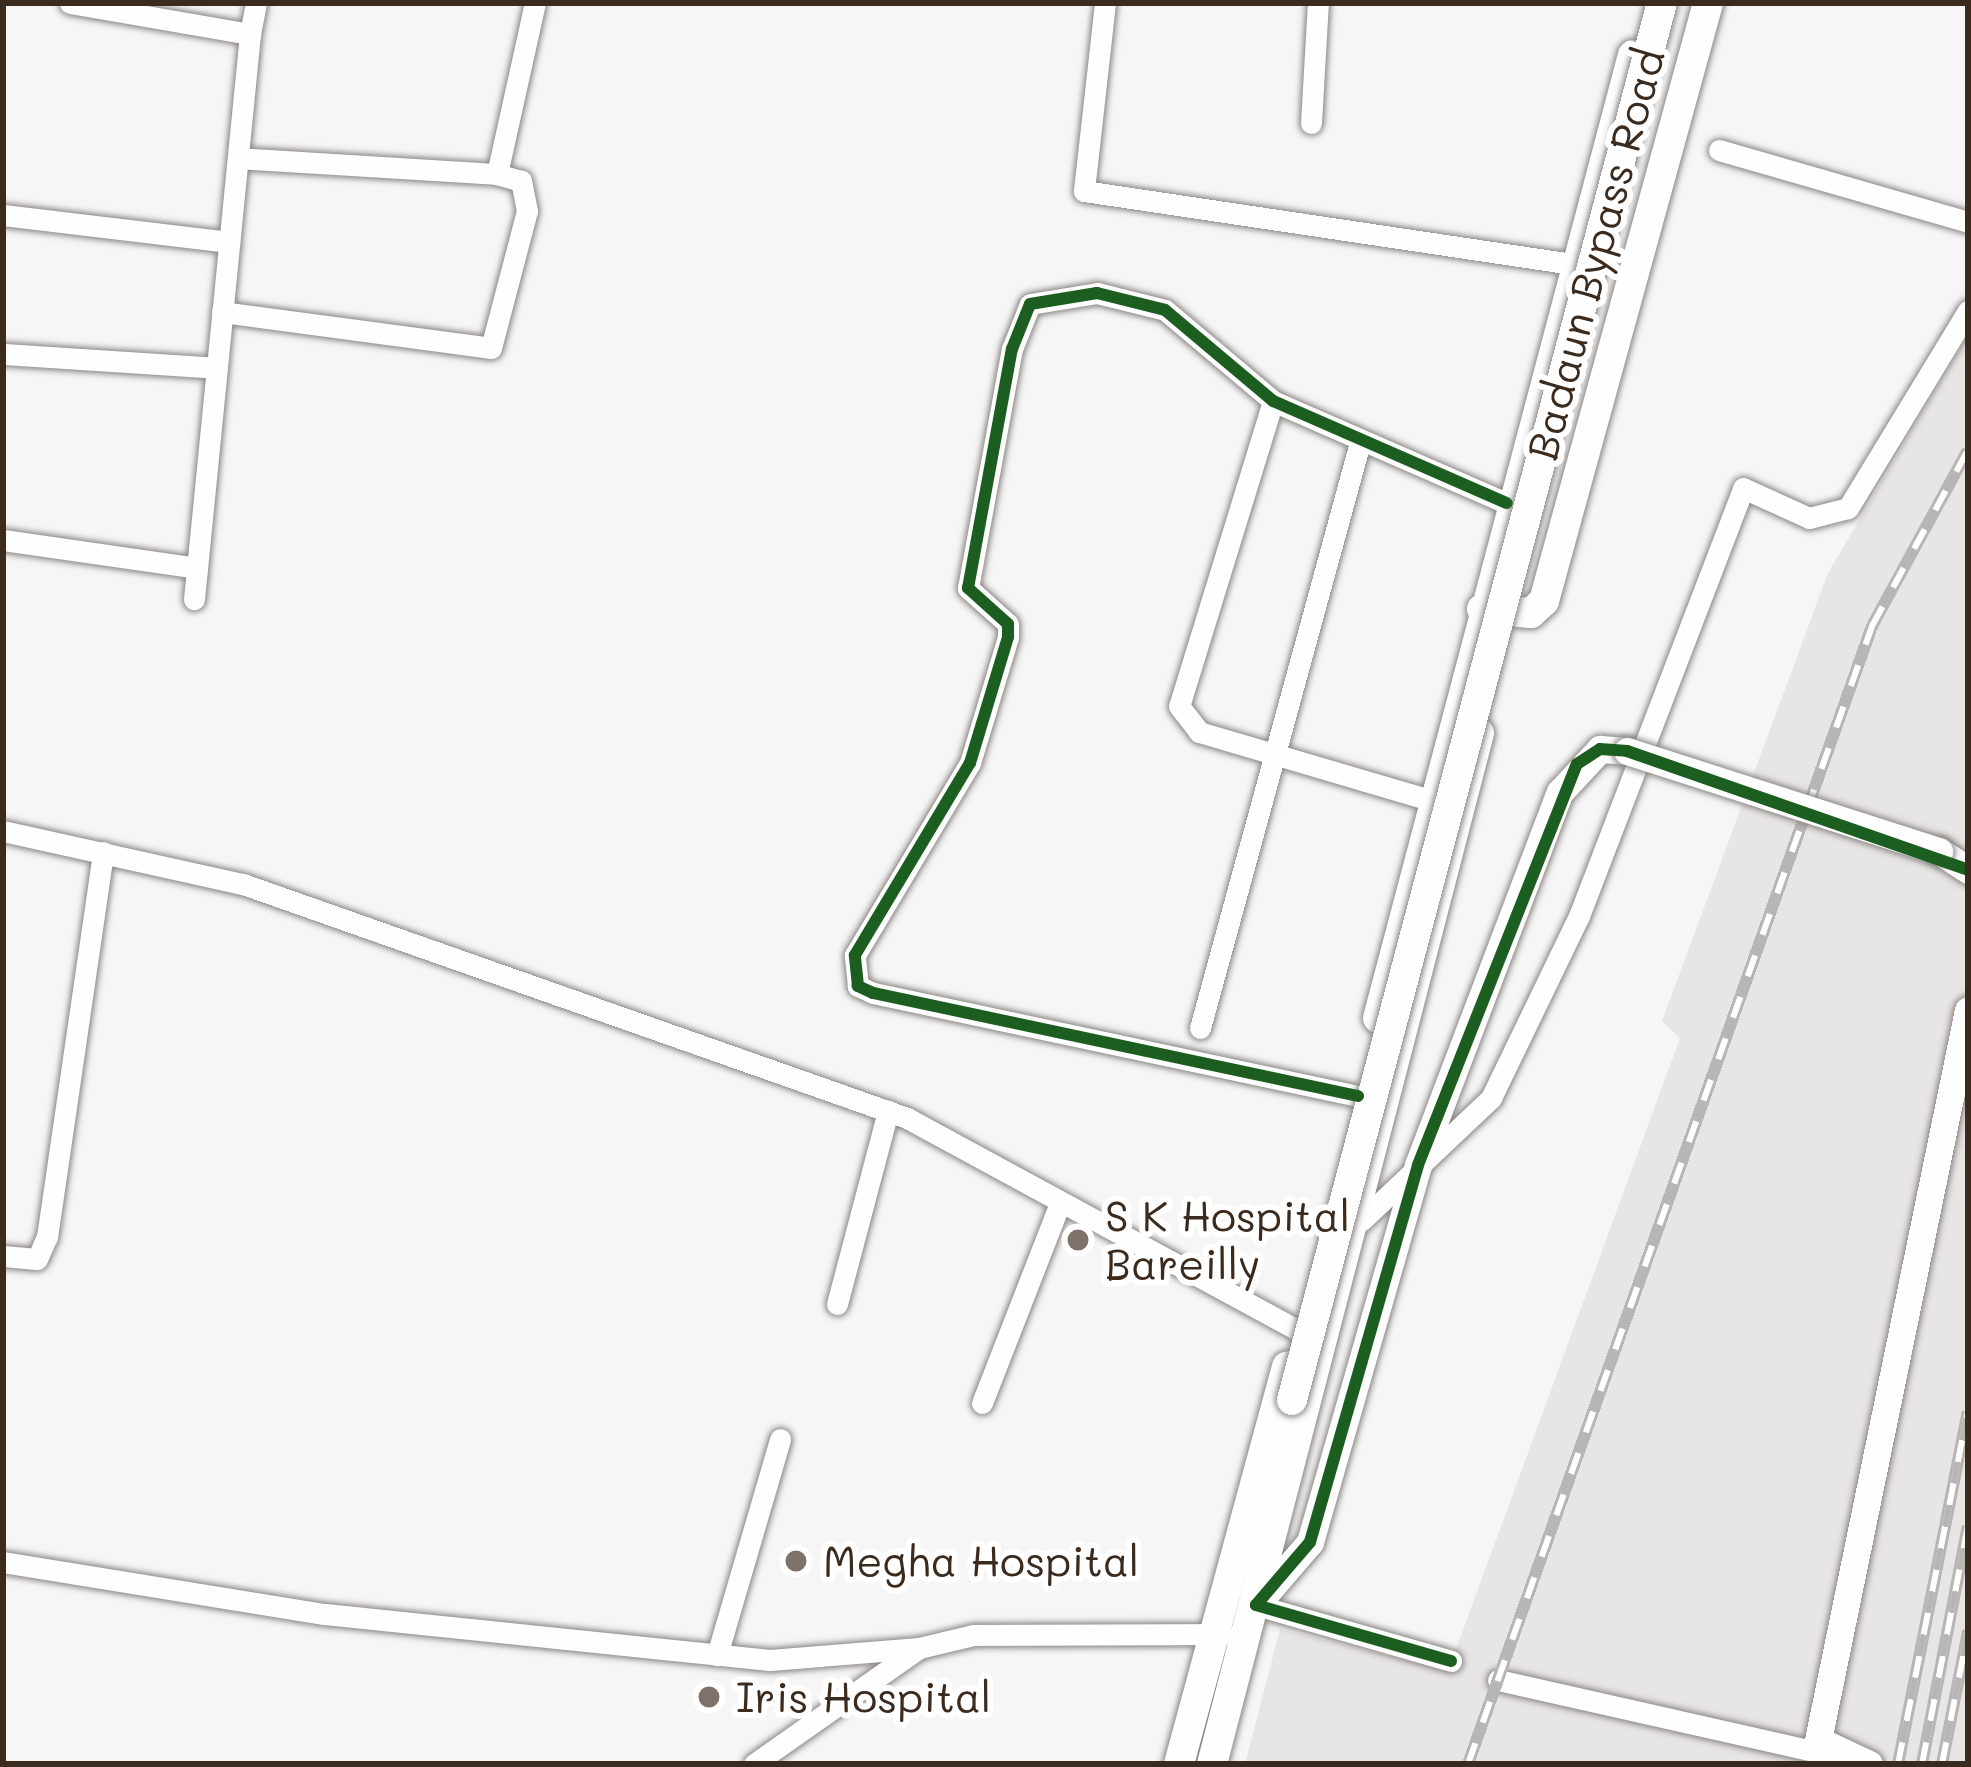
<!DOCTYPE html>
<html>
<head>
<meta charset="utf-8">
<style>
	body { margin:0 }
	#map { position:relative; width:1971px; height:1767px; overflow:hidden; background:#f7f6f6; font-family:Mali,sans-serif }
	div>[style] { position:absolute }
	.built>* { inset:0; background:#e8e6e5 }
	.roads { filter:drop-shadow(0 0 3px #8b8784) drop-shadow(0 0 3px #8b8784) }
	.street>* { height:21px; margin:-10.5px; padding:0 10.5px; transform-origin:10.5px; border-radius:10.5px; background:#fefefe }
	.secondary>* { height:27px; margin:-13.5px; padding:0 13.5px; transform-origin:13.5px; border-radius:13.5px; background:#fefefe }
	.primary>* { height:30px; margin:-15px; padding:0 15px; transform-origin:15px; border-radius:15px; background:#fefefe }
	.rail>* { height:12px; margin-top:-6px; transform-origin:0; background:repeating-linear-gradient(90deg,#fff 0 22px,#b8b6b5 0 44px); box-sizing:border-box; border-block:3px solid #b8b6b5 }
	.bridges { filter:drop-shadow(0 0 3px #8b8784) drop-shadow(0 0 3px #8b8784) }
	.secondary-bridge>* { height:27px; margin:-13.5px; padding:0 13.5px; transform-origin:13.5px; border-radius:13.5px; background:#fefefe }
	.primary-bridge>* { height:30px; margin:-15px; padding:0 15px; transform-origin:15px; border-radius:15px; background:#fefefe }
	.cycleway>* { height:12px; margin:-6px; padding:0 6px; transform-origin:6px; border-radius:6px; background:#1b5e20 }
	.dots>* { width:33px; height:33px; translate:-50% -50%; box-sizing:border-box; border:6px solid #fff; border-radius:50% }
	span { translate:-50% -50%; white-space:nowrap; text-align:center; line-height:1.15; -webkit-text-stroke:12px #fff; paint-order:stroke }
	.street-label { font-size:42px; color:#3b2a1e }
	.poi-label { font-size:42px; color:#3b2a1e }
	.left { translate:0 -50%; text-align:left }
	.frame { position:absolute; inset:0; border:6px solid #3b2a1e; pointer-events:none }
</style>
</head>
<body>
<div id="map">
	<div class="built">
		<i style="clip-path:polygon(1968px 335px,1967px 1764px,1245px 1764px,1280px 1629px,1448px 1671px,1680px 1038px,1662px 1021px,1828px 573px)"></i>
	</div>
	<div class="roads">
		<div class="street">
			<i style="left:70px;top:3px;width:183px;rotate:9.8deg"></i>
			<i style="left:250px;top:34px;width:568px;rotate:95.66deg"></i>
			<i style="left:1105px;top:3px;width:189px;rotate:96.4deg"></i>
			<i style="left:1084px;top:191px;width:495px;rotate:8.5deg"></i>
			<i style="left:250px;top:34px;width:32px;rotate:-79deg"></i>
			<i style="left:1311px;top:123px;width:120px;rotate:-86.7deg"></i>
			<i style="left:1719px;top:150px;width:259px;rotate:16.1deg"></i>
			<i style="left:497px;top:174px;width:175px;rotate:-77.5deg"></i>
			<i style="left:3px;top:215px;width:228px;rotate:6.8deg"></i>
			<i style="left:222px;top:312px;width:271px;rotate:7.6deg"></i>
			<i style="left:491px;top:348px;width:142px;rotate:-75.3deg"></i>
			<i style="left:527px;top:211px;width:31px;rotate:-101deg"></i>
			<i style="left:521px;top:181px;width:25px;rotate:-164deg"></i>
			<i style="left:497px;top:174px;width:259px;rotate:-176.5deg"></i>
			<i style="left:3px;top:354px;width:214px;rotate:3.7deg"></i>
			<i style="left:1273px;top:401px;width:319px;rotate:107.1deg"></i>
			<i style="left:1179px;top:706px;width:33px;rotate:52deg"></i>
			<i style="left:1199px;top:732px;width:259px;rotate:16.4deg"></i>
			<i style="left:3px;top:540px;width:196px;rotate:8.2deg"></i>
			<i style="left:3px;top:831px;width:246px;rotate:12.5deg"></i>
			<i style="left:243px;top:884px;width:704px;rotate:19.41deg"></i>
			<i style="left:907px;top:1118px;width:444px;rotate:28.5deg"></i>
			<i style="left:1200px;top:1028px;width:603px;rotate:-74.72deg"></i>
			<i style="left:1358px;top:1096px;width:496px;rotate:-168deg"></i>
			<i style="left:873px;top:993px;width:17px;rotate:-155deg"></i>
			<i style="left:858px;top:986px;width:31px;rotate:-96deg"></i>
			<i style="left:855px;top:955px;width:224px;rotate:-59.1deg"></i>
			<i style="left:970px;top:763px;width:132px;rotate:-73.2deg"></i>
			<i style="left:1008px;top:637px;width:13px;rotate:-90deg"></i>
			<i style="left:1008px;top:624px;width:54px;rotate:-138deg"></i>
			<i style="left:968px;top:588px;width:243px;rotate:-79.6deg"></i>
			<i style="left:1012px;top:349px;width:48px;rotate:-68.2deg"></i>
			<i style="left:1030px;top:304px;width:68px;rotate:-9.3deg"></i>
			<i style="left:1097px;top:293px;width:70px;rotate:14deg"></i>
			<i style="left:1165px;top:310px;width:141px;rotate:40.1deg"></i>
			<i style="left:1273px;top:401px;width:255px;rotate:23.6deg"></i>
			<i style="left:1361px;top:1221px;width:179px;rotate:-43.4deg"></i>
			<i style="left:1491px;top:1098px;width:202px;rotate:-64.2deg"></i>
			<i style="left:1579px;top:916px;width:458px;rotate:-69deg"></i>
			<i style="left:1743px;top:488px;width:72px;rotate:24.4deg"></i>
			<i style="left:1809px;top:518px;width:40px;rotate:-14.4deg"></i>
			<i style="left:1848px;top:508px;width:231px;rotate:-58.7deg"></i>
			<i style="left:3px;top:1256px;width:34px;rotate:5deg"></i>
			<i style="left:37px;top:1259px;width:24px;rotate:-66deg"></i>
			<i style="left:47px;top:1237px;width:389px;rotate:-81.7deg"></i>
			<i style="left:837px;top:1304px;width:200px;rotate:-75.2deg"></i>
			<i style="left:982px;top:1403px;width:212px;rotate:-68.7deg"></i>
			<i style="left:3px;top:1562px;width:326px;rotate:9.2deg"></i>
			<i style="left:325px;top:1614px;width:447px;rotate:5.9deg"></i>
			<i style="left:770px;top:1660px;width:149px;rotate:-4.6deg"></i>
			<i style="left:1256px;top:1605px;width:203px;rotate:16deg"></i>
			<i style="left:717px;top:1655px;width:225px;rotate:-73.7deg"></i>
			<i style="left:1498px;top:1680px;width:344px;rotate:12.7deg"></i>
			<i style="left:754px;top:1764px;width:202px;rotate:-35.1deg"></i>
			<i style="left:919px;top:1648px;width:56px;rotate:-13.5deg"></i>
			<i style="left:973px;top:1635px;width:250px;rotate:-0.2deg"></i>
		</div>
		<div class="secondary">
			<i style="left:1939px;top:851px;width:35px;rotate:33deg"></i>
			<i style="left:1256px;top:1605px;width:83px;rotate:-49.4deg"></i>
			<i style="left:1310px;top:1542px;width:392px;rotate:-74deg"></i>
			<i style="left:1418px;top:1165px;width:399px;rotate:-69.2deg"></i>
			<i style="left:1560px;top:792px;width:59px;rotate:-47.1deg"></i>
			<i style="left:1600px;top:749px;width:27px;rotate:4deg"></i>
			<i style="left:1869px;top:1764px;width:56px;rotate:-154.8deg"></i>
			<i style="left:1818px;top:1740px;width:745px;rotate:-78.39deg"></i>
		</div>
		<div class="primary">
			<i style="left:1482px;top:609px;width:49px;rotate:4.7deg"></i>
			<i style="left:1531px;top:613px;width:18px;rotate:-43deg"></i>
			<i style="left:1544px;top:601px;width:620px;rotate:-74.66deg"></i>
			<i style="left:1378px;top:1018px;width:996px;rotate:-75.17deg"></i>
			<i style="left:1179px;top:1764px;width:412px;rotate:-74.8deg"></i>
			<i style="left:1212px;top:1764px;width:1065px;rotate:-75.48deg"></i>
		</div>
	</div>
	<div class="rail">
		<i style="left:1468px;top:1764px;width:1208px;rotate:-70.45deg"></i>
		<i style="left:1872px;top:626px;width:200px;rotate:-61.4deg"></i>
		<i style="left:1898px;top:1764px;width:359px;rotate:-78.8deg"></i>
		<i style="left:1922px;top:1764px;width:242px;rotate:-79.1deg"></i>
		<i style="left:1942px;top:1764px;width:136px;rotate:-78.9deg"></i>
	</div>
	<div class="bridges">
		<div class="secondary-bridge">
			<i style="left:1627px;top:751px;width:328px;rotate:17.8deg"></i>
		</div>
		<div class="primary-bridge">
			<i style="left:1292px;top:1400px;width:1445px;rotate:-75.17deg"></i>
		</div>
	</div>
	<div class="cycleway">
		<i style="left:1358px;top:1096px;width:496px;rotate:-168deg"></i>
		<i style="left:873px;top:993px;width:17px;rotate:-155deg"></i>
		<i style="left:858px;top:986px;width:31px;rotate:-96deg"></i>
		<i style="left:855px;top:955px;width:224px;rotate:-59.1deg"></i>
		<i style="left:970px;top:763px;width:132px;rotate:-73.2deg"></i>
		<i style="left:1008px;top:637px;width:13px;rotate:-90deg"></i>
		<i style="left:1008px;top:624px;width:54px;rotate:-138deg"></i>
		<i style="left:968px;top:588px;width:243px;rotate:-79.6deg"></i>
		<i style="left:1012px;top:349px;width:48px;rotate:-68.2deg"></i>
		<i style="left:1030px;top:304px;width:68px;rotate:-9.3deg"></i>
		<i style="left:1097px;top:293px;width:70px;rotate:14deg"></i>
		<i style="left:1165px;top:310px;width:141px;rotate:40.1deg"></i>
		<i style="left:1273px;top:401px;width:255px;rotate:23.6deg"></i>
		<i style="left:1451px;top:1661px;width:203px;rotate:-164deg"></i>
		<i style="left:1256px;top:1605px;width:83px;rotate:-49.4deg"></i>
		<i style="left:1310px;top:1542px;width:392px;rotate:-74deg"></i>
		<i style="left:1418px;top:1165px;width:431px;rotate:-68.4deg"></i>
		<i style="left:1577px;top:764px;width:27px;rotate:-33deg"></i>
		<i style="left:1600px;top:749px;width:27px;rotate:4deg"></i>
		<i style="left:1627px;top:751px;width:361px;rotate:19.2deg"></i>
	</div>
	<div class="dots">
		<i style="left:1078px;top:1240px;background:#7d716a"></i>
		<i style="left:796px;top:1561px;background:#7d716a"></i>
		<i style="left:709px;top:1697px;background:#7d716a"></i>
	</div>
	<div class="street-label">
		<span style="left:1595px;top:254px;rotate:-75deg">Badaun Bypass Road</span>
	</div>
	<div class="poi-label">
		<span class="left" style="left:1105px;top:1240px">S K Hospital<br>Bareilly</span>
		<span class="left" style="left:823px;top:1561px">Megha Hospital</span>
		<span class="left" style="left:736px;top:1697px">Iris Hospital</span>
	</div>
	<div class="frame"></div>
</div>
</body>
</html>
